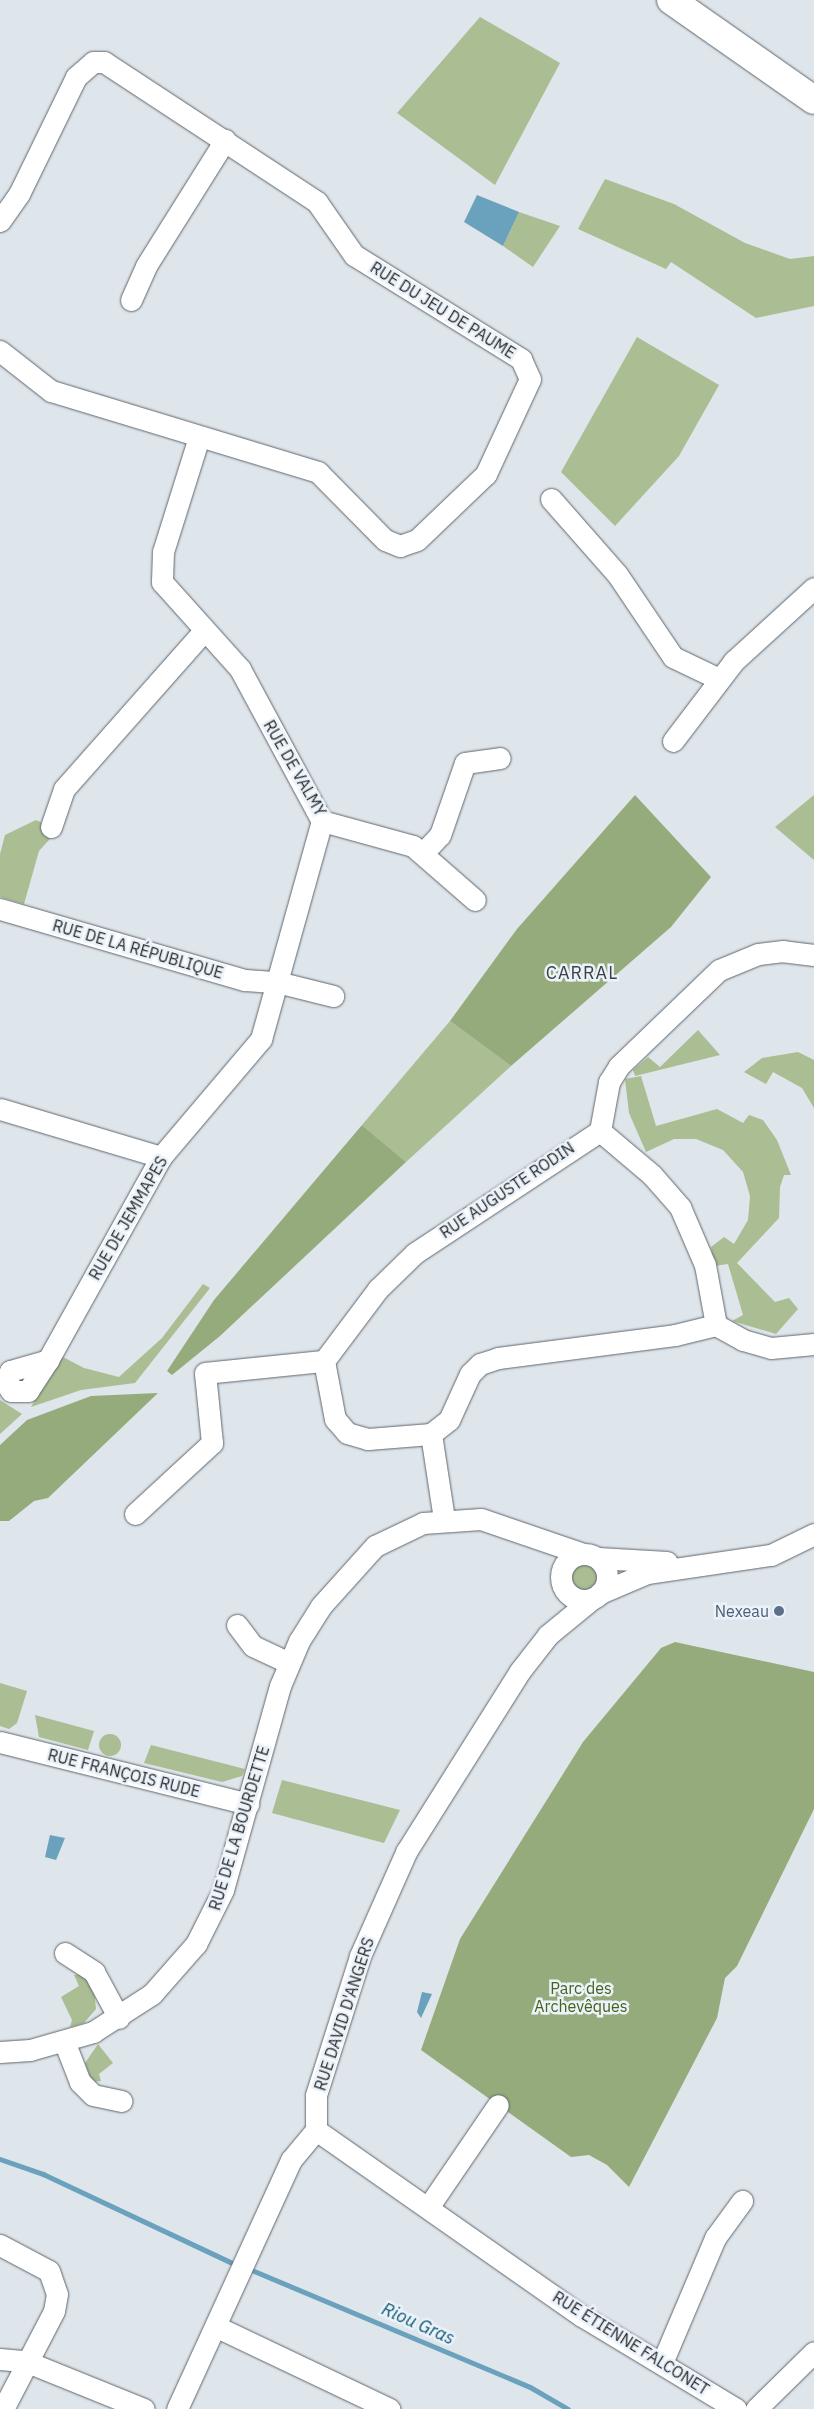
<!DOCTYPE html>
<html>
<head>
<meta charset="utf-8">
<style>
	body { margin:0 }
	#map { position:relative; width:814px; height:2409px; overflow:hidden; background:#dee5eb; font-family:"IBM Plex Sans",sans-serif }
	div>[style] { position:absolute }
	.green>* { inset:0; background:#aabd93 }
	.round { border-radius:50% }
	.forest>* { inset:0; background:#95ab7b }
	.water>* { inset:0; background:#6aa2be }
	.stream>* { height:5px; margin:-2.5px; padding:0 2.5px; transform-origin:2.5px; border-radius:2.5px; background:#6aa2be }
	.roads { filter:drop-shadow(0 0 1px #60666c) drop-shadow(0 0 1px #60666c) }
	.minor>* { height:21px; margin:-10.5px; padding:0 10.5px; transform-origin:10.5px; border-radius:10.5px; background:#fff }
	.minor>.ring { margin:-10.5px; padding:0; box-sizing:content-box; background:none; border:21px solid #fff; border-radius:50% }
	.major>* { height:28px; margin:-14px; padding:0 14px; transform-origin:14px; border-radius:14px; background:#fff }
	.dots>* { width:14px; height:14px; translate:-50% -50%; box-sizing:border-box; border:2px solid #ebf2f9; border-radius:50% }
	span { translate:-50% -50%; white-space:nowrap; text-align:center; line-height:1.15; -webkit-text-stroke:5px #ebf2f9; paint-order:stroke }
	.street-label { font-size:16px; color:#272a2c }
	.service-label { font-size:16px; color:#4e5e75 }
	.right { translate:-100% -50%; text-align:right }
	.park-label { font-size:16px; color:#46611a }
	.neighbourhood-label { font-size:18px; color:#3c4247; letter-spacing:1px }
	.water-label { font-size:18px; color:#0e5874; font-style:italic }
</style>
</head>
<body>
<div id="map">
	<div class="green">
		<i style="clip-path:polygon(480px 17px,560px 63px,495px 185px,397px 113px)"></i>
		<i style="clip-path:polygon(605px 179px,674px 204px,745px 243px,790px 259px,814px 256px,814px 306px,756px 318px,671px 262px,666px 269px,578px 229px)"></i>
		<i style="clip-path:polygon(519px 212px,560px 226px,533px 267px,503px 246px)"></i>
		<i style="clip-path:polygon(637px 337px,719px 385px,679px 456px,615px 526px,561px 472px)"></i>
		<i style="clip-path:polygon(814px 795px,814px 860px,775px 827px)"></i>
		<i style="clip-path:polygon(36px 820px,58px 830px,39px 851px,24px 904px,0 897px,0 854px,5px 835px)"></i>
		<i style="clip-path:polygon(450px 1021px,511px 1066px,406px 1162px,362px 1125px)"></i>
		<i style="clip-path:polygon(698px 1030px,720px 1055px,635px 1076px,633px 1070px,648px 1057px,660px 1067px)"></i>
		<i style="clip-path:polygon(798px 1052px,814px 1060px,814px 1108px,802px 1088px,773px 1072px,766px 1084px,744px 1072px,762px 1058px)"></i>
		<i style="clip-path:polygon(641px 1076px,656px 1126px,717px 1109px,743px 1123px,749px 1115px,763px 1120px,777px 1140px,791px 1175px,784px 1175px,780px 1187px,779px 1218px,737px 1263px,775px 1302px,789px 1298px,798px 1309px,776px 1334px,732px 1321px,743px 1315px,728px 1264px,714px 1266px,711px 1247px,724px 1237px,734px 1244px,748px 1220px,750px 1196px,743px 1172px,723px 1150px,696px 1139px,674px 1139px,646px 1152px,629px 1113px,625px 1079px)"></i>
		<i style="clip-path:polygon(203px 1284px,210px 1288px,135px 1383px,81px 1390px,31px 1407px,59px 1355px,84px 1368px,119px 1377px,162px 1338px)"></i>
		<i style="clip-path:polygon(0 1400px,22px 1414px,0 1434px)"></i>
		<i class="round" style="left:568px;top:1561px;width:32px;height:32px"></i>
		<i style="clip-path:polygon(0 1683px,27px 1691px,17px 1723px,9px 1729px,0 1726px)"></i>
		<i style="clip-path:polygon(35px 1715px,94px 1731px,88px 1750px,39px 1737px)"></i>
		<i class="round" style="left:99px;top:1734px;width:22px;height:22px"></i>
		<i style="clip-path:polygon(151px 1745px,245px 1769px,242px 1776px,222px 1782px,144px 1763px)"></i>
		<i style="clip-path:polygon(282px 1780px,400px 1810px,384px 1843px,272px 1813px)"></i>
		<i style="clip-path:polygon(84px 1974px,94px 1988px,96px 2009px,84px 2023px,70px 2027px,72px 2020px,61px 1997px,79px 1986px,74px 1975px)"></i>
		<i style="clip-path:polygon(98px 2044px,113px 2063px,99px 2074px,101px 2081px,92px 2082px,85px 2063px)"></i>
	</div>
	<div class="forest">
		<i style="clip-path:polygon(635px 795px,711px 877px,671px 927px,511px 1066px,450px 1021px,517px 929px)"></i>
		<i style="clip-path:polygon(362px 1125px,406px 1162px,220px 1336px,172px 1375px,167px 1371px,214px 1300px)"></i>
		<i style="clip-path:polygon(158px 1393px,48px 1498px,34px 1501px,9px 1521px,0 1521px,0 1445px,27px 1420px,91px 1396px)"></i>
		<i style="clip-path:polygon(675px 1642px,814px 1672px,814px 1809px,737px 1966px,725px 1978px,717px 2018px,629px 2187px,607px 2165px,589px 2155px,571px 2157px,421px 2050px,460px 1939px,583px 1742px,661px 1648px)"></i>
	</div>
	<div class="water">
		<i style="clip-path:polygon(477px 195px,519px 212px,503px 246px,464px 222px)"></i>
		<i style="clip-path:polygon(50px 1835px,65px 1838px,56px 1860px,45px 1857px)"></i>
		<i style="clip-path:polygon(422px 1992px,432px 1994px,421px 2018px,417px 2012px)"></i>
	</div>
	<div class="stream">
		<i style="left:0;top:2159px;width:46px;rotate:19.2deg"></i>
		<i style="left:43px;top:2174px;width:207px;rotate:25.2deg"></i>
		<i style="left:254px;top:2271px;width:299px;rotate:22.8deg"></i>
		<i style="left:530px;top:2387px;width:44px;rotate:30.1deg"></i>
	</div>
	<div class="roads">
		<div class="minor">
			<i style="left:0;top:221px;width:33px;rotate:-55deg"></i>
			<i style="left:19px;top:194px;width:130px;rotate:-64deg"></i>
			<i style="left:76px;top:77px;width:23px;rotate:-41deg"></i>
			<i style="left:93px;top:62px;width:11px"></i>
			<i style="left:104px;top:62px;width:255px;rotate:33.3deg"></i>
			<i style="left:317px;top:202px;width:65px;rotate:55.1deg"></i>
			<i style="left:354px;top:255px;width:197px;rotate:31.9deg"></i>
			<i style="left:521px;top:359px;width:22px;rotate:66deg"></i>
			<i style="left:530px;top:379px;width:105px;rotate:114.9deg"></i>
			<i style="left:486px;top:474px;width:95px;rotate:136.3deg"></i>
			<i style="left:417px;top:540px;width:18px;rotate:161deg"></i>
			<i style="left:400px;top:546px;width:16px;rotate:-158deg"></i>
			<i style="left:385px;top:540px;width:95px;rotate:-134.6deg"></i>
			<i style="left:318px;top:472px;width:279px;rotate:-163.1deg"></i>
			<i style="left:51px;top:391px;width:65px;rotate:-141.9deg"></i>
			<i style="left:131px;top:300px;width:37px;rotate:-66deg"></i>
			<i style="left:146px;top:266px;width:149px;rotate:-57.9deg"></i>
			<i style="left:199px;top:437px;width:121px;rotate:107.4deg"></i>
			<i style="left:163px;top:552px;width:30px;rotate:92deg"></i>
			<i style="left:162px;top:582px;width:117px;rotate:48.1deg"></i>
			<i style="left:240px;top:669px;width:173px;rotate:61.7deg"></i>
			<i style="left:322px;top:821px;width:94px;rotate:15.4deg"></i>
			<i style="left:413px;top:846px;width:82px;rotate:41.1deg"></i>
			<i style="left:551px;top:499px;width:100px;rotate:48.7deg"></i>
			<i style="left:617px;top:574px;width:100px;rotate:56deg"></i>
			<i style="left:673px;top:657px;width:51px;rotate:25.6deg"></i>
			<i style="left:673px;top:741px;width:101px;rotate:-52.7deg"></i>
			<i style="left:734px;top:661px;width:108px;rotate:-42.4deg"></i>
			<i style="left:51px;top:827px;width:40px;rotate:-71.1deg"></i>
			<i style="left:64px;top:789px;width:211px;rotate:-48.5deg"></i>
			<i style="left:424px;top:852px;width:23px;rotate:-47deg"></i>
			<i style="left:440px;top:835px;width:76px;rotate:-70.9deg"></i>
			<i style="left:465px;top:763px;width:35px;rotate:-8deg"></i>
			<i style="left:0;top:909px;width:255px;rotate:16.2deg"></i>
			<i style="left:245px;top:980px;width:32px;rotate:4deg"></i>
			<i style="left:277px;top:982px;width:58px;rotate:14deg"></i>
			<i style="left:814px;top:955px;width:31px;rotate:-173deg"></i>
			<i style="left:783px;top:951px;width:25px;rotate:173deg"></i>
			<i style="left:758px;top:954px;width:42px;rotate:157.7deg"></i>
			<i style="left:719px;top:970px;width:139px;rotate:136.2deg"></i>
			<i style="left:619px;top:1066px;width:19px;rotate:122deg"></i>
			<i style="left:609px;top:1082px;width:50px;rotate:100.4deg"></i>
			<i style="left:600px;top:1131px;width:222px;rotate:146.6deg"></i>
			<i style="left:415px;top:1253px;width:52px;rotate:135.8deg"></i>
			<i style="left:378px;top:1289px;width:90px;rotate:126.9deg"></i>
			<i style="left:324px;top:1361px;width:59px;rotate:79.3deg"></i>
			<i style="left:335px;top:1419px;width:18px;rotate:49deg"></i>
			<i style="left:347px;top:1433px;width:22px;rotate:16deg"></i>
			<i style="left:368px;top:1439px;width:63px;rotate:-4.5deg"></i>
			<i style="left:431px;top:1434px;width:23px;rotate:-38deg"></i>
			<i style="left:449px;top:1420px;width:51px;rotate:-65.5deg"></i>
			<i style="left:470px;top:1374px;width:14px;rotate:-45deg"></i>
			<i style="left:480px;top:1364px;width:19px;rotate:-18deg"></i>
			<i style="left:498px;top:1358px;width:178px;rotate:-7.4deg"></i>
			<i style="left:675px;top:1335px;width:42px;rotate:-13.7deg"></i>
			<i style="left:716px;top:1325px;width:31px;rotate:29deg"></i>
			<i style="left:743px;top:1340px;width:29px;rotate:16deg"></i>
			<i style="left:771px;top:1348px;width:43px;rotate:-5.3deg"></i>
			<i style="left:0;top:1109px;width:168px;rotate:16.6deg"></i>
			<i style="left:600px;top:1131px;width:68px;rotate:40.2deg"></i>
			<i style="left:652px;top:1175px;width:43px;rotate:48.8deg"></i>
			<i style="left:680px;top:1207px;width:63px;rotate:66.7deg"></i>
			<i style="left:705px;top:1265px;width:61px;rotate:79.6deg"></i>
			<i style="left:48px;top:1360px;width:37px;rotate:123deg"></i>
			<i style="left:28px;top:1391px;width:17px;rotate:180deg"></i>
			<i style="left:11px;top:1391px;width:7px;rotate:-124deg"></i>
			<i style="left:7px;top:1385px;width:14px;rotate:-78deg"></i>
			<i style="left:10px;top:1371px;width:40px;rotate:-16deg"></i>
			<i style="left:48px;top:1360px;width:232px;rotate:-60.9deg"></i>
			<i style="left:161px;top:1157px;width:155px;rotate:-49.7deg"></i>
			<i style="left:261px;top:1039px;width:226px;rotate:-74.4deg"></i>
			<i style="left:431px;top:1434px;width:86px;rotate:81.3deg"></i>
			<i style="left:135px;top:1514px;width:105px;rotate:-42.7deg"></i>
			<i style="left:212px;top:1443px;width:70px;rotate:-95.7deg"></i>
			<i style="left:205px;top:1373px;width:120px;rotate:-5.8deg"></i>
			<i class="ring" style="left:561px;top:1554px;width:25px;height:25px"></i>
			<i style="left:598px;top:1558px;width:69px;rotate:3.3deg"></i>
			<i style="left:600px;top:1593px;width:51px;rotate:-23.1deg"></i>
			<i style="left:647px;top:1573px;width:125px;rotate:-8.3deg"></i>
			<i style="left:771px;top:1555px;width:48px;rotate:-26deg"></i>
			<i style="left:237px;top:1625px;width:26px;rotate:53deg"></i>
			<i style="left:253px;top:1646px;width:40px;rotate:25deg"></i>
			<i style="left:0;top:1742px;width:256px;rotate:14deg"></i>
			<i style="left:65px;top:1953px;width:35px;rotate:33deg"></i>
			<i style="left:94px;top:1972px;width:52px;rotate:61.5deg"></i>
			<i style="left:64px;top:2041px;width:44px;rotate:68.7deg"></i>
			<i style="left:80px;top:2082px;width:18px;rotate:45deg"></i>
			<i style="left:93px;top:2095px;width:29px;rotate:12deg"></i>
			<i style="left:0;top:2052px;width:30px;rotate:-4deg"></i>
			<i style="left:30px;top:2050px;width:66px;rotate:-15.9deg"></i>
			<i style="left:93px;top:2032px;width:70px;rotate:-32.8deg"></i>
			<i style="left:152px;top:1994px;width:67px;rotate:-48.7deg"></i>
			<i style="left:196px;top:1944px;width:60px;rotate:-63.4deg"></i>
			<i style="left:223px;top:1890px;width:212px;rotate:-74.4deg"></i>
			<i style="left:280px;top:1686px;width:49px;rotate:-67.1deg"></i>
			<i style="left:299px;top:1641px;width:41px;rotate:-57.8deg"></i>
			<i style="left:321px;top:1606px;width:81px;rotate:-48deg"></i>
			<i style="left:375px;top:1546px;width:53px;rotate:-25.6deg"></i>
			<i style="left:423px;top:1523px;width:58px;rotate:-3.9deg"></i>
			<i style="left:481px;top:1519px;width:108px;rotate:18.9deg"></i>
			<i style="left:316px;top:2130px;width:325px;rotate:35deg"></i>
			<i style="left:582px;top:2316px;width:180px;rotate:31.1deg"></i>
			<i style="left:429px;top:2206px;width:122px;rotate:-55.7deg"></i>
			<i style="left:0;top:2245px;width:55px;rotate:28deg"></i>
			<i style="left:49px;top:2271px;width:24px;rotate:71deg"></i>
			<i style="left:57px;top:2294px;width:17px;rotate:100deg"></i>
			<i style="left:54px;top:2311px;width:110px;rotate:117.5deg"></i>
			<i style="left:217px;top:2327px;width:191px;rotate:25.4deg"></i>
			<i style="left:0;top:2359px;width:25px;rotate:5deg"></i>
			<i style="left:25px;top:2361px;width:128px;rotate:22deg"></i>
			<i style="left:662px;top:2363px;width:136px;rotate:-67deg"></i>
			<i style="left:715px;top:2238px;width:46px;rotate:-53.9deg"></i>
			<i style="left:177px;top:2409px;width:274px;rotate:-65.4deg"></i>
			<i style="left:291px;top:2160px;width:39px;rotate:-50deg"></i>
			<i style="left:316px;top:2130px;width:35px;rotate:-90deg"></i>
			<i style="left:316px;top:2095px;width:146px;rotate:-72.4deg"></i>
			<i style="left:360px;top:1956px;width:114px;rotate:-66.1deg"></i>
			<i style="left:406px;top:1852px;width:214px;rotate:-57.8deg"></i>
			<i style="left:520px;top:1671px;width:46px;rotate:-52.1deg"></i>
			<i style="left:548px;top:1635px;width:57px;rotate:-39.3deg"></i>
			<i style="left:756px;top:2409px;width:81px;rotate:-44.5deg"></i>
		</div>
		<div class="major">
			<i style="left:671px;top:0;width:174px;rotate:35deg"></i>
		</div>
	</div>
	<div class="dots">
		<i style="left:779px;top:1611px;background:#5c6f8a"></i>
	</div>
	<div class="street-label">
		<span style="left:443px;top:310px;rotate:32deg">RUE DU JEU DE PAUME</span>
		<span style="left:295px;top:768px;rotate:60deg">RUE DE VALMY</span>
		<span style="left:138px;top:949px;rotate:16deg">RUE DE LA RÉPUBLIQUE</span>
		<span style="left:507px;top:1190px;rotate:-34deg">RUE AUGUSTE RODIN</span>
		<span style="left:128px;top:1218px;rotate:-60deg">RUE DE JEMMAPES</span>
		<span style="left:124px;top:1773px;rotate:14deg">RUE FRANÇOIS RUDE</span>
		<span style="left:239px;top:1828px;rotate:-73deg">RUE DE LA BOURDETTE</span>
		<span style="left:344px;top:2014px;rotate:-72deg">RUE DAVID D'ANGERS</span>
		<span style="left:631px;top:2343px;rotate:32deg">RUE ÉTIENNE FALCONET</span>
	</div>
	<div class="service-label">
		<span class="right" style="left:769px;top:1611px">Nexeau</span>
	</div>
	<div class="park-label">
		<span style="left:581px;top:1997px">Parc des<br>Archevêques</span>
	</div>
	<div class="neighbourhood-label">
		<span style="left:582px;top:973px">CARRAL</span>
	</div>
	<div class="water-label">
		<span style="left:418px;top:2324px;rotate:24deg">Riou Gras</span>
	</div>
</div>
</body>
</html>
